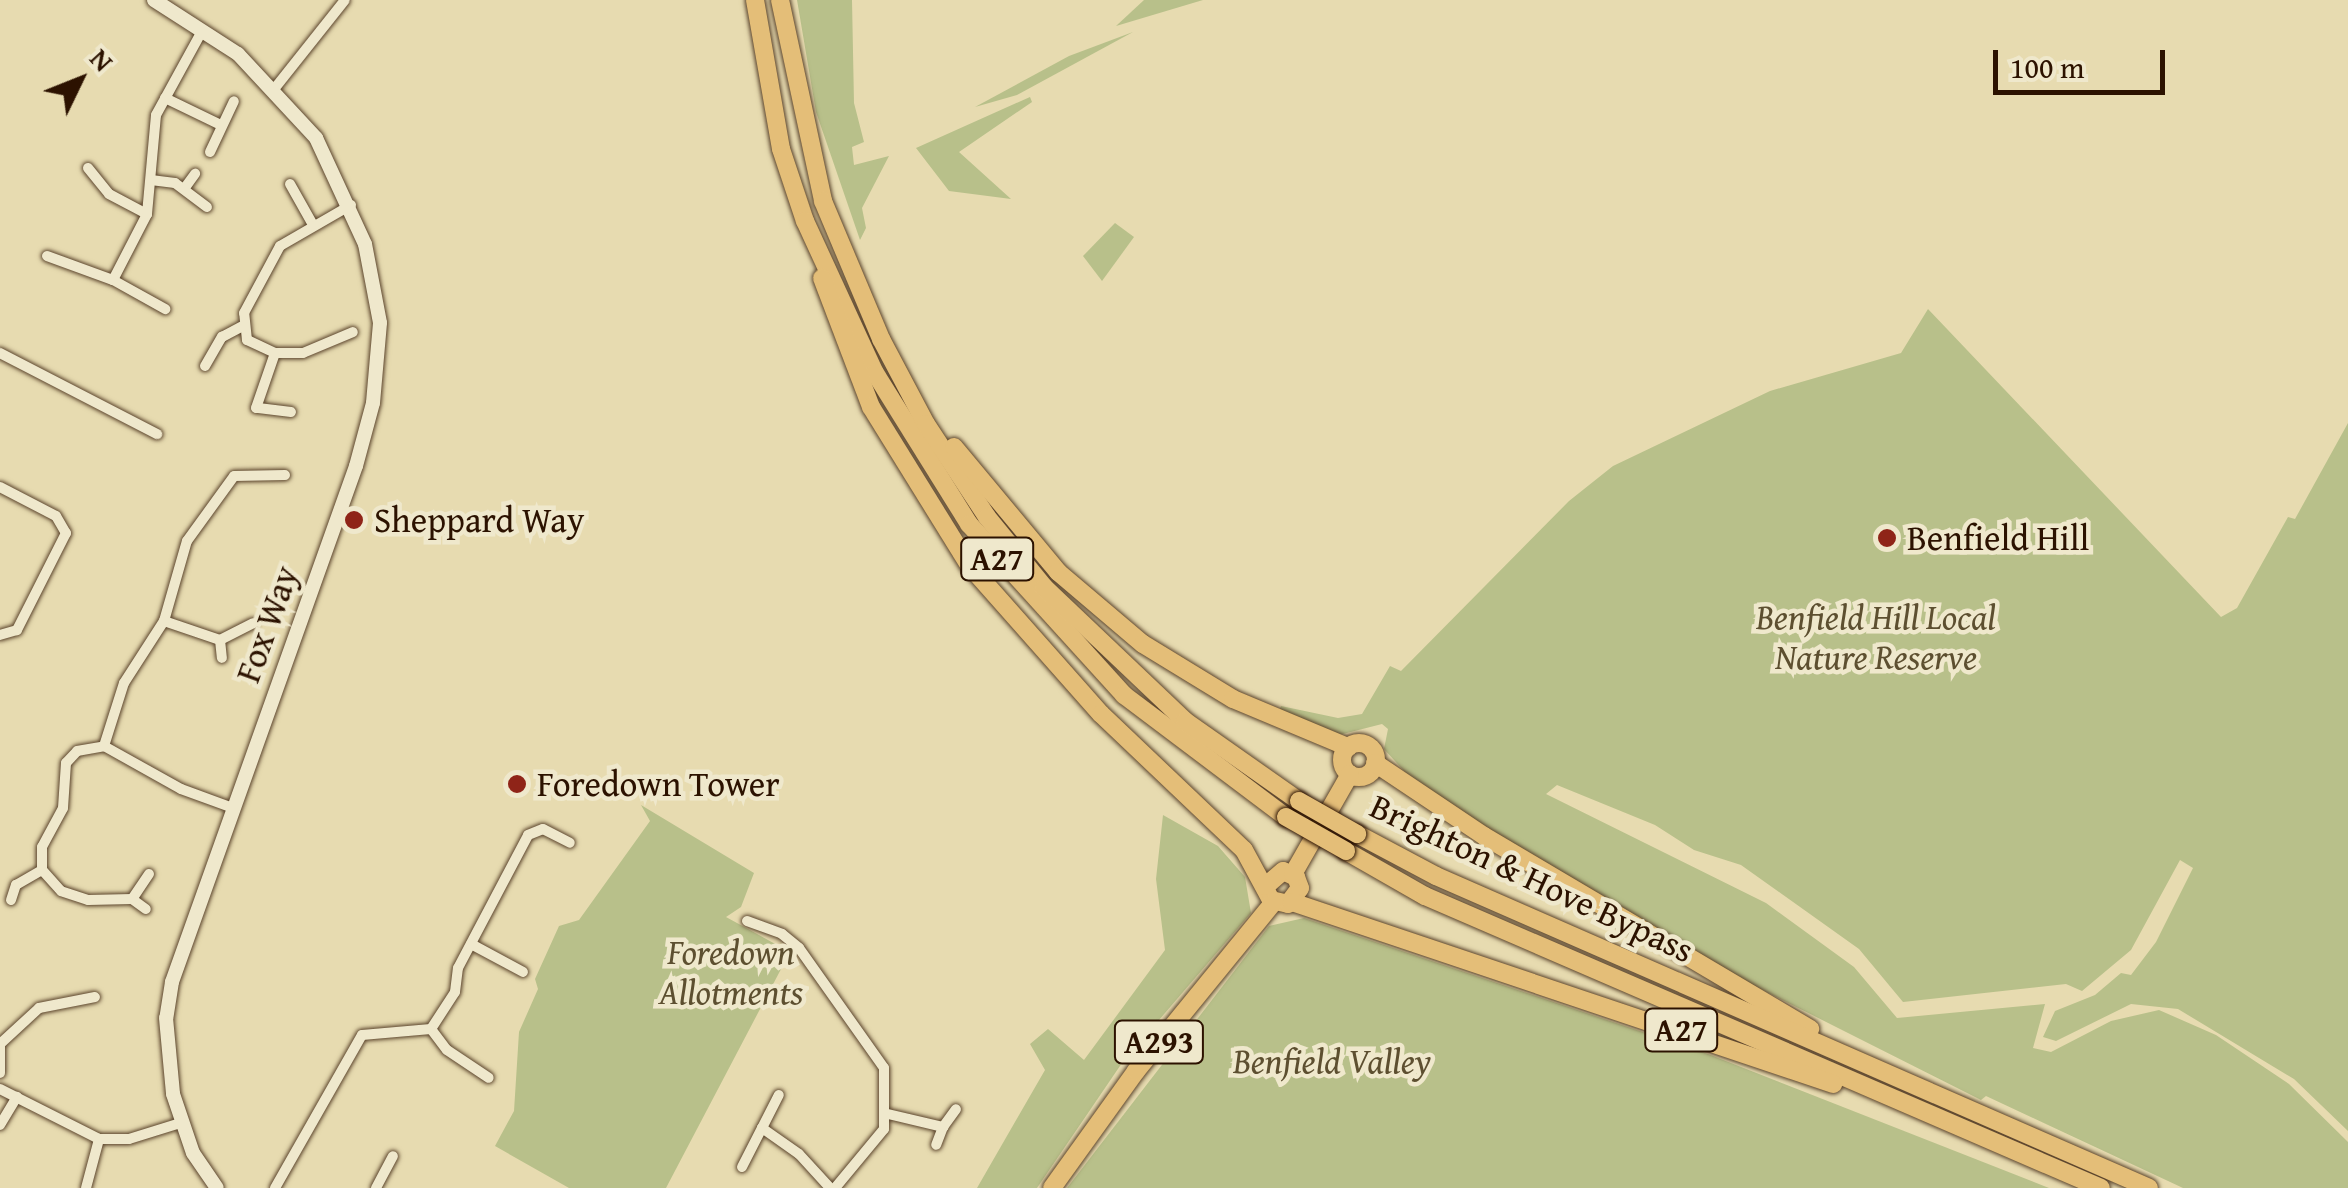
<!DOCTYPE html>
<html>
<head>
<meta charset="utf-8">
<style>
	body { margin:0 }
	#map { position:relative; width:2348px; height:1188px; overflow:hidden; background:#e7dbb0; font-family:"Gentium Book Plus",serif }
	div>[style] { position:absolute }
	.green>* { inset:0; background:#b8c08a }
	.roads { filter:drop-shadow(0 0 2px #5b442c) drop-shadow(0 0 2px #5b442c) }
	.street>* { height:10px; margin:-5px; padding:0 5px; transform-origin:5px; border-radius:5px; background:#efe8cc }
	.secondary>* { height:14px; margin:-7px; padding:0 7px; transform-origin:7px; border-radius:7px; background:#efe8cc }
	.highway>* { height:18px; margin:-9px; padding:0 9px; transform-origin:9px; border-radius:9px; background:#e4be78 }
	.highway>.ring { margin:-9px; padding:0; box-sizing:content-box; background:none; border:18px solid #e4be78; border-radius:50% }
	.bridges { filter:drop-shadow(0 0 2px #2c1200) drop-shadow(0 0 2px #2c1200) }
	.highway-bridge>* { height:18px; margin:-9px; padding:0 9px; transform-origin:9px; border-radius:9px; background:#e4be78 }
	.dots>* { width:28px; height:28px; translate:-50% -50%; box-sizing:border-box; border:5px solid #efe8cc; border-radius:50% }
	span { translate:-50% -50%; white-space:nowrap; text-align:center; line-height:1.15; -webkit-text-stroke:9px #efe8cc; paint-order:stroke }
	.shield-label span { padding:2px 8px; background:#efe8cc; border:2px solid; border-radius:8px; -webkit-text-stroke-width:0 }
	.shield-label { font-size:32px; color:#2c1200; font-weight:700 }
	.poi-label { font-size:35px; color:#2c1200 }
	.left { translate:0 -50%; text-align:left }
	.park-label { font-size:35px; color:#5d4f30; font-style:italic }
	.street-label { font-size:35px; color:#2c1200 }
	.north { position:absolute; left:30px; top:30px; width:100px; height:100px; -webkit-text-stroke:8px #efe8cc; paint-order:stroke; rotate:47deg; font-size:28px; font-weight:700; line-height:40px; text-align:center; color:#2c1200 }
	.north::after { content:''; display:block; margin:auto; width:35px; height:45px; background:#2c1200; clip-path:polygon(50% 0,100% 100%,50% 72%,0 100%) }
	.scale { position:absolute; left:1993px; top:50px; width:172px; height:45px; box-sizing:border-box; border:5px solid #2c1200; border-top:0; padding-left:12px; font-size:30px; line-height:35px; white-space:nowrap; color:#2c1200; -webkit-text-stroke:8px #efe8cc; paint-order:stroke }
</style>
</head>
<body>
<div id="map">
	<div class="green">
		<i style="clip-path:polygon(797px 0,852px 0,854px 103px,864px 142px,852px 147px,854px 165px,889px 156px,862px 208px,866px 228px,860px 240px,816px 112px)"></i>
		<i style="clip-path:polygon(1144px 0,1203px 0,1116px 26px)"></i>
		<i style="clip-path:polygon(1133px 32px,1017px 95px,975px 107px,1069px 56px)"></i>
		<i style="clip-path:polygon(1030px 97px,1032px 102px,959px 152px,1011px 199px,949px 191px,916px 148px)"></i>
		<i style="clip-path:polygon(1115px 223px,1134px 237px,1102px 281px,1083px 256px)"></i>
		<i style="clip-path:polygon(1928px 309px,2221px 617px,2237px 608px,2288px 517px,2295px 519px,2348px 423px,2348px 1131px,2294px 1079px,2178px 1009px,2131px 1004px,2056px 1041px,2043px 1037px,2055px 1011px,2095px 995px,2121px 973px,2131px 975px,2156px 942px,2193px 868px,2180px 860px,2131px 950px,2082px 991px,2066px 984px,1903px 1002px,1859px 949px,1741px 865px,1694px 850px,1655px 825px,1557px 785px,1546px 794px,1766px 903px,1854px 967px,1897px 1018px,2045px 1004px,2033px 1048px,2051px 1052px,2111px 1021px,2159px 1010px,2216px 1035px,2289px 1084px,2348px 1142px,2348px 1188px,2183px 1188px,1986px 1096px,1981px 1100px,1711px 964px,1528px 856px,1405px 772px,1384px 749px,1388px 729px,1382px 724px,1335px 736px,1278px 715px,1281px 706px,1338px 718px,1362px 714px,1390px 666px,1401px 671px,1569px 501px,1613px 466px,1770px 391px,1901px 353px)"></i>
		<i style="clip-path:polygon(641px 805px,754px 873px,741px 907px,726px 917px,790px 952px,666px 1188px,569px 1188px,495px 1146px,514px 1111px,519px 1032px,538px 989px,535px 979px,559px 926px,579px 920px,650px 821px)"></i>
		<i style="clip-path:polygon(1163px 815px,1218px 846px,1245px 877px,1251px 913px,1122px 1063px,1037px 1188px,977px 1188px,1045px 1070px,1030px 1044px,1048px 1029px,1084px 1060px,1165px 950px,1156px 879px)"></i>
		<i style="clip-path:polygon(1304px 918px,1708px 1054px,2049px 1188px,1067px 1188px,1269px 926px)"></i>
	</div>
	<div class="roads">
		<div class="street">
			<i style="left:275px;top:88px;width:112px;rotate:-51.5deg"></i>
			<i style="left:165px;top:98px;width:62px;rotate:25.7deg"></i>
			<i style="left:210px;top:152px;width:56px;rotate:-64.8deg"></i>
			<i style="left:88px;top:168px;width:33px;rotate:51deg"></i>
			<i style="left:109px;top:194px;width:43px;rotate:27.8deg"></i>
			<i style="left:151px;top:180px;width:24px;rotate:7deg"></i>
			<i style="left:175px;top:183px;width:40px;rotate:37deg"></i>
			<i style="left:290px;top:184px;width:45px;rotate:60.6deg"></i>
			<i style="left:184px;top:189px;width:19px;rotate:-54deg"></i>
			<i style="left:47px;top:256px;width:70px;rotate:20deg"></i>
			<i style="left:113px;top:280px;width:60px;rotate:29.1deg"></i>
			<i style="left:113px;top:280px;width:74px;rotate:-62.7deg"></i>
			<i style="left:147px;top:214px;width:99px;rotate:-84.8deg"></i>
			<i style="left:156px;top:115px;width:96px;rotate:-61.3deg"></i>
			<i style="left:0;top:353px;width:177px;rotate:27.3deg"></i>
			<i style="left:275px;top:353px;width:28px"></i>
			<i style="left:303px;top:353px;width:54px;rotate:-22.8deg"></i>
			<i style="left:205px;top:366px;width:34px;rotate:-60deg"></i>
			<i style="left:222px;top:337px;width:24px;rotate:-28deg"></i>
			<i style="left:291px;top:412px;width:35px;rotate:-173deg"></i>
			<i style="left:256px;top:408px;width:58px;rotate:-70.9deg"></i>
			<i style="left:275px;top:353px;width:31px;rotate:-155deg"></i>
			<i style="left:247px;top:340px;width:27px;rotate:-96deg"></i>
			<i style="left:244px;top:313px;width:76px;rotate:-61.8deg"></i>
			<i style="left:280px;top:246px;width:82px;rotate:-30deg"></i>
			<i style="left:0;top:487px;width:63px;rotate:27.4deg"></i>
			<i style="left:56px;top:516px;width:20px;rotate:60deg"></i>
			<i style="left:66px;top:533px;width:109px;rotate:116.8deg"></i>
			<i style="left:17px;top:630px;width:18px;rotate:164deg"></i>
			<i style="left:164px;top:621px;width:59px;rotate:18.7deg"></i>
			<i style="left:220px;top:640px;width:37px;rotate:-27deg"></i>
			<i style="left:220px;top:640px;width:18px;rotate:84deg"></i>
			<i style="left:104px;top:746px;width:66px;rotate:-72.4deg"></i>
			<i style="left:124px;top:683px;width:74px;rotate:-57.2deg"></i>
			<i style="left:164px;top:621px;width:83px;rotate:-74deg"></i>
			<i style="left:187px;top:541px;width:80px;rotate:-54.1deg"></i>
			<i style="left:234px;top:476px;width:51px;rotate:-1.1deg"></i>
			<i style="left:149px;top:874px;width:30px;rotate:124deg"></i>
			<i style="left:132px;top:899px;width:44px;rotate:178.7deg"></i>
			<i style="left:88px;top:900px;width:28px;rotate:-162deg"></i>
			<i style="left:61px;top:891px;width:28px;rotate:-132deg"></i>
			<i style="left:42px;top:870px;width:23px;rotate:-90deg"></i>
			<i style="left:42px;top:847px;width:44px;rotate:-61.7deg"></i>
			<i style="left:63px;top:808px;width:45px;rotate:-86.2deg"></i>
			<i style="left:66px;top:763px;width:16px;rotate:-47deg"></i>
			<i style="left:77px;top:751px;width:27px;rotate:-10deg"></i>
			<i style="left:104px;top:746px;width:88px;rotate:29.2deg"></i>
			<i style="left:181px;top:789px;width:55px;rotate:20.1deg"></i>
			<i style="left:132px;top:899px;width:17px;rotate:36deg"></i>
			<i style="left:11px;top:900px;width:16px;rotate:-72deg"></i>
			<i style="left:16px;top:885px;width:30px;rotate:-30deg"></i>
			<i style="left:747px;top:921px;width:37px;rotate:20deg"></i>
			<i style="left:782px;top:934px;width:22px;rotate:39deg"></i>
			<i style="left:799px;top:948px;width:147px;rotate:54.7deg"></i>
			<i style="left:884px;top:1068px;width:61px;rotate:90deg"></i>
			<i style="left:884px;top:1129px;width:77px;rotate:129.7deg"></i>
			<i style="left:471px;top:944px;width:59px;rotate:28.3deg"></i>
			<i style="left:431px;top:1029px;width:44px;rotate:-57deg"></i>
			<i style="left:455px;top:992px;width:24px;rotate:-83deg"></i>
			<i style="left:458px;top:968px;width:150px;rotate:-62.2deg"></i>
			<i style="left:528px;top:835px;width:16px;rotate:-22deg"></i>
			<i style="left:543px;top:829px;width:30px;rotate:27deg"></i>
			<i style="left:0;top:1044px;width:53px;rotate:-42.7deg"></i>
			<i style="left:39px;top:1008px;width:57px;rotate:-11.1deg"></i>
			<i style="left:0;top:1044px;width:29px;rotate:90deg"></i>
			<i style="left:0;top:1089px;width:111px;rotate:26.8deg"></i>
			<i style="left:99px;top:1139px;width:30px"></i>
			<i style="left:129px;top:1139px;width:53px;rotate:-17.4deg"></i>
			<i style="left:888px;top:1114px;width:57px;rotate:13.3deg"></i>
			<i style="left:943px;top:1127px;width:19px;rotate:111deg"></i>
			<i style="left:0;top:1125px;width:33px;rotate:-59deg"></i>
			<i style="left:943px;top:1127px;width:22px;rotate:-54deg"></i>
			<i style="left:762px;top:1128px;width:37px;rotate:-63deg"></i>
			<i style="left:742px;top:1167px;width:44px;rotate:-62.9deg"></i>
			<i style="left:762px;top:1128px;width:45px;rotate:35.1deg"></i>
			<i style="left:799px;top:1154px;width:46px;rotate:47.6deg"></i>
			<i style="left:86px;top:1188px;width:51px;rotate:-75.1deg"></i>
			<i style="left:275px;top:1188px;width:176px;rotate:-60.4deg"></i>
			<i style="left:362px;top:1035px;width:69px;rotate:-5deg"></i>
			<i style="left:431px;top:1029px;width:26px;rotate:53deg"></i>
			<i style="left:447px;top:1050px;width:50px;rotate:33.7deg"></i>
			<i style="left:376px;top:1188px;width:36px;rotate:-62deg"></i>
		</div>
		<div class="secondary">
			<i style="left:154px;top:0;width:100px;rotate:32.7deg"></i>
			<i style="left:238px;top:54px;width:115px;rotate:47.1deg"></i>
			<i style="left:316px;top:138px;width:117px;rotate:65.2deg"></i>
			<i style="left:365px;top:244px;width:80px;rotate:79.2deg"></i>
			<i style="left:380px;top:323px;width:80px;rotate:95deg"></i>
			<i style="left:373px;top:403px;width:65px;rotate:105.1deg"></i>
			<i style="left:356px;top:466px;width:548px;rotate:109.63deg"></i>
			<i style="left:172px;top:982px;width:36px;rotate:99deg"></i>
			<i style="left:166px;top:1018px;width:76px;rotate:84.7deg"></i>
			<i style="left:173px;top:1094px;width:62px;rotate:71.3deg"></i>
			<i style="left:193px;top:1153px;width:42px;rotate:55.6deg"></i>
		</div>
		<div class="highway">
			<i style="left:755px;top:0;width:151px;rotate:80.1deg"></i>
			<i style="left:781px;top:149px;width:76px;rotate:71.6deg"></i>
			<i style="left:805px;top:221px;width:167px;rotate:65.3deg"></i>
			<i style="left:875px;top:373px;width:178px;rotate:58.1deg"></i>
			<i style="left:969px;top:524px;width:231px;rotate:47.8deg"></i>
			<i style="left:1124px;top:695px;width:203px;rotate:37deg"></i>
			<i style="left:780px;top:0;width:206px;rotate:77.9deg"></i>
			<i style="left:823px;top:201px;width:150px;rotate:67.2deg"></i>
			<i style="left:881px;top:339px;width:96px;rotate:62.1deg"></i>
			<i style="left:926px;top:424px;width:111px;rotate:56.7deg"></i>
			<i style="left:987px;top:517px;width:90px;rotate:50.8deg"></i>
			<i style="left:1044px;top:587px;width:195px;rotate:43.5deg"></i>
			<i style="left:1185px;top:721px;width:139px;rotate:35.1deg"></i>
			<i style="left:822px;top:278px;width:138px;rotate:69.2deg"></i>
			<i style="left:871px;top:407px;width:186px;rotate:58.2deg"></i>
			<i style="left:969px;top:565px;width:199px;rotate:48.5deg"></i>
			<i style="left:1101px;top:714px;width:197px;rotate:43.6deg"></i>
			<i style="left:1244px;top:850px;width:57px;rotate:61.6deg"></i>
			<i style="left:1271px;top:900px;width:17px;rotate:13deg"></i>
			<i style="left:1288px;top:904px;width:20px;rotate:-53deg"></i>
			<i style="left:1300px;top:888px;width:12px;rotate:-110deg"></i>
			<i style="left:1296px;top:877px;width:14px;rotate:-155deg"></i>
			<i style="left:1283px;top:871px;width:23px;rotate:139deg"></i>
			<i style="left:954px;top:447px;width:163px;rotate:50.2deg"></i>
			<i style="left:1058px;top:572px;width:111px;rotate:40.3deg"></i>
			<i style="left:1143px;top:644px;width:105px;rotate:31.4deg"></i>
			<i style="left:1233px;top:699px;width:125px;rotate:22.7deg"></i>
			<i class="ring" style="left:1342px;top:743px;width:16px;height:16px"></i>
			<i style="left:1375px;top:763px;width:131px;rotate:33.8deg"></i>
			<i style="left:1484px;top:836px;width:379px;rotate:30.6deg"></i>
			<i style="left:1357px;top:834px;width:89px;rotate:28deg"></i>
			<i style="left:1436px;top:876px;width:778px;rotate:23.63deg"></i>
			<i style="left:1346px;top:851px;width:91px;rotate:29.7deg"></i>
			<i style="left:1425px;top:896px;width:736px;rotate:23.36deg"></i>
			<i style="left:1293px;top:874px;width:115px;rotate:-60.3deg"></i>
			<i style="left:1292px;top:902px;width:571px;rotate:18.59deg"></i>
			<i style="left:1052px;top:1188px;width:144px;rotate:-54.3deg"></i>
			<i style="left:1136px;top:1071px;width:218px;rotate:-50.8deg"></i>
		</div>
	</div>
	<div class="bridges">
		<div class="highway-bridge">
			<i style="left:1299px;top:801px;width:67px;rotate:29.6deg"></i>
			<i style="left:1286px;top:817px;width:69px;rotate:29.5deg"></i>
		</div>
	</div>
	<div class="dots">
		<i style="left:354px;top:520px;background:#8f2418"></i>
		<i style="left:1887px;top:538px;background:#8f2418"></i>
		<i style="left:517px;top:784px;background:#8f2418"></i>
	</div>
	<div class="shield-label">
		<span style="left:997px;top:559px">A27</span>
		<span style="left:1681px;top:1030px">A27</span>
		<span style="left:1159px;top:1042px">A293</span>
	</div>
	<div class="poi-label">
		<span class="left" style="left:374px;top:520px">Sheppard Way</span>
		<span class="left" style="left:1907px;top:538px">Benfield Hill</span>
		<span class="left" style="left:537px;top:784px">Foredown Tower</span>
	</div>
	<div class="park-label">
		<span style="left:1876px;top:637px">Benfield Hill Local<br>Nature Reserve</span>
		<span style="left:731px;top:972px">Foredown<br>Allotments</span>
		<span style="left:1332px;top:1061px">Benfield Valley</span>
	</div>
	<div class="street-label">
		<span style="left:267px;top:624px;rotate:-70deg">Fox Way</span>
		<span style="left:1532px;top:878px;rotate:25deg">Brighton &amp; Hove Bypass</span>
	</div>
	<div class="north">N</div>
	<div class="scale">100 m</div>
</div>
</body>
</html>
